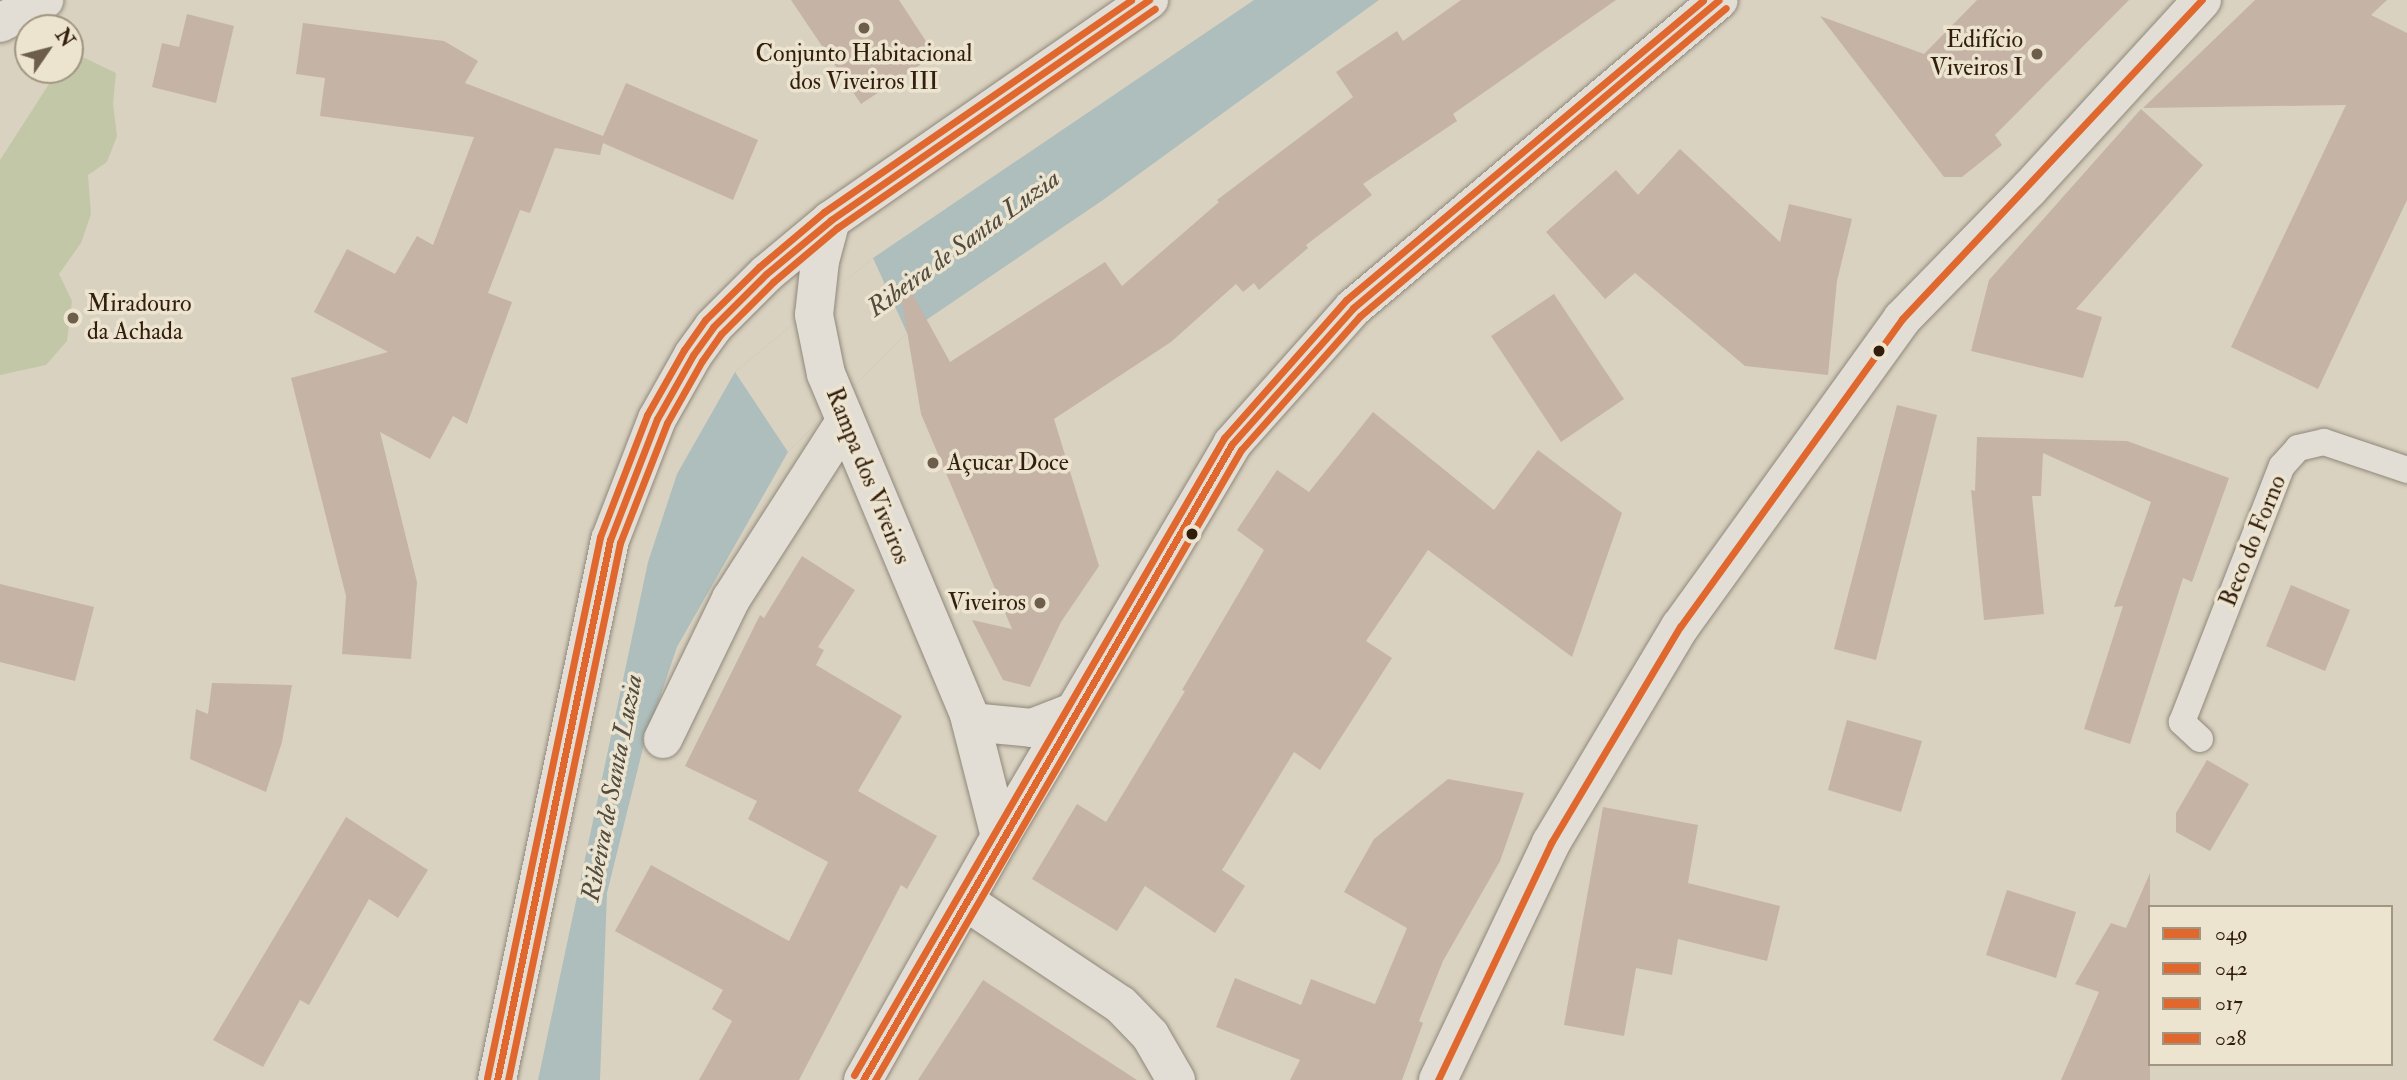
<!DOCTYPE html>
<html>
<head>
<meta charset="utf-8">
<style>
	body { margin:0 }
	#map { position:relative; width:2407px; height:1080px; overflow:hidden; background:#dad2c0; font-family:"IM FELL Double Pica",serif }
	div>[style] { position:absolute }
	.green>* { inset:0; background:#c2c7a7 }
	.water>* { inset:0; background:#aebebc }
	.pier>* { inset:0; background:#dad2c0 }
	.building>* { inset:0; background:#c5b3a6 }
	.roads { filter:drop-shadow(0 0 2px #8f887b) drop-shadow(0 0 2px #8f887b) }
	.service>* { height:26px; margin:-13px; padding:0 13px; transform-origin:13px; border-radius:13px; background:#e2ded5 }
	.minor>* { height:38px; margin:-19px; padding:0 19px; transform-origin:19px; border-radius:19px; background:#e2ded5 }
	.tertiary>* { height:38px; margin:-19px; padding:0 19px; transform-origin:19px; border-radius:19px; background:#e2ded5 }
	.secondary>* { height:38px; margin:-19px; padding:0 19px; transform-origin:19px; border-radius:19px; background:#e2ded5 }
	.bus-1>* { height:7px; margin:-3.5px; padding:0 3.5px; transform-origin:3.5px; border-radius:3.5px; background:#e0682e }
	.bus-2>* { height:7px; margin:-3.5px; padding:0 3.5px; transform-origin:3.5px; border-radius:3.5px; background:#e0682e }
	.bus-3>* { height:7px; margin:-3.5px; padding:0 3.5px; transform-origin:3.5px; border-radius:3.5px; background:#e0682e }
	.bus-4>* { height:7px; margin:-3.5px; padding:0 3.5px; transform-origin:3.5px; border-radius:3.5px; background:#e0682e }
	.dots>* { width:19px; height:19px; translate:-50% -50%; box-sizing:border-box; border:4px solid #ede4d0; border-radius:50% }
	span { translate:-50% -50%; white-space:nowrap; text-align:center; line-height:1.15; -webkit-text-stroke:7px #ede4d0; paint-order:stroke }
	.poi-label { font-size:24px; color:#321e0c }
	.right { translate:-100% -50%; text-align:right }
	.left { translate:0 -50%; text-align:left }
	.street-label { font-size:24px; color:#321e0c }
	.water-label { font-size:26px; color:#524c40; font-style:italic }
	.legend { position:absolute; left:2148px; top:905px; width:245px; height:161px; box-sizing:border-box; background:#ede4d0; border:2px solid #a29582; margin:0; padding:9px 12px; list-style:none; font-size:21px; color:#321e0c }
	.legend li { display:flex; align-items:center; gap:14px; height:35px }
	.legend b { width:35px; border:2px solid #a29582 }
	.north { position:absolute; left:14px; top:14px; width:70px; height:70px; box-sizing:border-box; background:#ede4d0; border:2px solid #a29582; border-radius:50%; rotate:55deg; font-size:19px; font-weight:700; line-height:28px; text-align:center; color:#321e0c }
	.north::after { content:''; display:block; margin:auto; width:24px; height:32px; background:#6d5d4b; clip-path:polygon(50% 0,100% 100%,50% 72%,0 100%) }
</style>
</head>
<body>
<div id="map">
	<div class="green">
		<i style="clip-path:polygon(70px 51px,116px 73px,113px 104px,117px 136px,107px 162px,88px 175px,91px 214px,81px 243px,59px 274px,72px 301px,67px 341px,46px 365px,0 375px,0 160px,58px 70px,70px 70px)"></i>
	</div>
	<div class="water">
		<i style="clip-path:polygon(1254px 0,1379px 0,1103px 200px,907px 333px,788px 452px,677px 647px,644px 744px,607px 893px,600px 1080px,538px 1080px,648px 562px,677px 474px,735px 372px,873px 258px)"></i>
	</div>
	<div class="pier">
		<i style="clip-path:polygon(873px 258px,907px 333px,788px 452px,735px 372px)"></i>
	</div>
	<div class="building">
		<i style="clip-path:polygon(791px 0,899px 0,935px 55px,861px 104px)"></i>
		<i style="clip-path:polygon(1461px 0,1616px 0,1453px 114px,1457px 121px,1363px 184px,1372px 195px,1306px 245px,1308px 248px,1259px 290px,1254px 283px,1243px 292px,1236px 284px,1171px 342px,1054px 419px,1099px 566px,1061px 622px,1030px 687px,1003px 680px,972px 620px,1012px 629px,921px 414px,899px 284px,906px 282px,950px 362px,1105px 262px,1122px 286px,1219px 202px,1217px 200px,1353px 97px,1336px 72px,1397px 31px,1403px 41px)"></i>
		<i style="clip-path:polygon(1977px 0,2129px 0,1995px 135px,2002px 145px,1962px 177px,1944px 177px,1820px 16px,1924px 54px)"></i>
		<i style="clip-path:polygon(2255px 0,2387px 0,2371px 15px,2407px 33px,2407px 200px,2318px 389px,2231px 347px,2346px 105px,2143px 108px)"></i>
		<i style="clip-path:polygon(187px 14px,234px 26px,216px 103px,152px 87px,162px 43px,179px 47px)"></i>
		<i style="clip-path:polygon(303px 23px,444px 41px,478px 61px,465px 83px,603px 136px,626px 83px,758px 140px,733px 200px,603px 143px,600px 155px,555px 148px,530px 213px,520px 210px,488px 293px,512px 302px,467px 424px,453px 416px,430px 459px,380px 432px,417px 582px,411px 659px,342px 654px,346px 596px,291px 378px,388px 352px,314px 312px,347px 249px,395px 274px,417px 236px,433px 245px,474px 137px,320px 116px,325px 78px,296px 74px)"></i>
		<i style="clip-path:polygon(2141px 109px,2203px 165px,2076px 309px,2102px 317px,2083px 378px,1971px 351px,1989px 280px)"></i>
		<i style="clip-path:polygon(1680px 149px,1780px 242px,1789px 204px,1852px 219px,1837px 281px,1828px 375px,1745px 366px,1635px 273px,1605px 299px,1546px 232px,1616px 170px,1638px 195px)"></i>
		<i style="clip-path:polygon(1554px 294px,1624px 399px,1561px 442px,1491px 336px)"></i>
		<i style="clip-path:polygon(1897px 405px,1937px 415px,1876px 660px,1834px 649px)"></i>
		<i style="clip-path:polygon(1373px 412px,1494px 510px,1538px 450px,1622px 513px,1572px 657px,1428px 550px,1366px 641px,1392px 658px,1320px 770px,1294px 752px,1222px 870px,1245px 886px,1215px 933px,1145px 886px,1117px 931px,1032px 879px,1077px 804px,1106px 822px,1185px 691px,1182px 690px,1264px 550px,1237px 530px,1277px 470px,1309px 492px)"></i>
		<i style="clip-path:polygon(1977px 437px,2127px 441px,2229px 478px,2192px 582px,2183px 578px,2130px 744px,2084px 729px,2123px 606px,2114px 607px,2151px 502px,2043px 453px,2041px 496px,2032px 496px,2044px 614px,1984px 620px,1971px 490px,1975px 491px)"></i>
		<i style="clip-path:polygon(802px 556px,855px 590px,818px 647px,824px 650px,816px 665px,902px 716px,858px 791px,937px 836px,907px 889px,901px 885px,799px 1080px,699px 1080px,732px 1021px,712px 1009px,723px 990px,615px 931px,651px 865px,789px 941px,828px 862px,748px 819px,757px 801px,685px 766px,760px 615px,764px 618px)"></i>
		<i style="clip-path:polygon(0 584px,94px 607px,75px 681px,0 662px)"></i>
		<i style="clip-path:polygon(2291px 585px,2350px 610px,2325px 671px,2266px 646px)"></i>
		<i style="clip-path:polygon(212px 683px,292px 685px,282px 742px,266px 792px,190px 759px,196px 709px,208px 714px)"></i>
		<i style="clip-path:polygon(1847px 720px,1922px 741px,1901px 812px,1828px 790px)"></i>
		<i style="clip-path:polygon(2207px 760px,2249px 784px,2210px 851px,2176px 832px,2176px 813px)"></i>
		<i style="clip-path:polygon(1448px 779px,1524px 793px,1500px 861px,1443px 961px,1419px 1021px,1423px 1023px,1402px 1080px,1290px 1080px,1300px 1060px,1216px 1027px,1235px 978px,1301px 1005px,1311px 979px,1375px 1004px,1407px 928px,1344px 892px,1374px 839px)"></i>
		<i style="clip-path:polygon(1603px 807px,1698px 825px,1688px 883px,1780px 906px,1767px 961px,1678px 939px,1672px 975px,1636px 968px,1624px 1036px,1564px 1025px)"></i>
		<i style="clip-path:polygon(346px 817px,428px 870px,398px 918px,369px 899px,309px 1005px,300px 1000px,263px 1067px,213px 1040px)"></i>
		<i style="clip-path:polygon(2150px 873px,2150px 1080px,2061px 1080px,2099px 992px,2075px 984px,2111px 923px,2126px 928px)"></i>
		<i style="clip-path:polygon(2007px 890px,2076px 912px,2056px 978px,1986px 955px)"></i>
		<i style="clip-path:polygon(983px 980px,1137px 1080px,918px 1080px)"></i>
	</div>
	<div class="roads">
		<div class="service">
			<i style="left:2200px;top:739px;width:25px;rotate:-137deg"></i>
			<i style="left:2182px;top:722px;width:275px;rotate:-68.7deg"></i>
			<i style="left:2282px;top:466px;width:24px;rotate:-48deg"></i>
			<i style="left:2298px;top:448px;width:27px;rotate:-13deg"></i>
			<i style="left:2324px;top:442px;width:88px;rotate:18.6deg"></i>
		</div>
		<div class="minor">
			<i style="left:831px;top:220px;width:42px;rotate:105deg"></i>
			<i style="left:820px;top:261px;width:54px;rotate:96.3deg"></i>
			<i style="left:814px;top:315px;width:60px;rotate:78.5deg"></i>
			<i style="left:826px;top:374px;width:370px;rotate:67.2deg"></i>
			<i style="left:969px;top:715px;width:126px;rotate:75.7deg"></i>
			<i style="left:971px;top:722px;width:61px;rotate:5.6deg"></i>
			<i style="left:1032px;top:728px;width:44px;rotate:-21.3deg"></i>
			<i style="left:663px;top:739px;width:156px;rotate:-64.1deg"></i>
			<i style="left:731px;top:599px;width:209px;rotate:-57.3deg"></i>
			<i style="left:965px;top:901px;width:187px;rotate:33.7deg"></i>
			<i style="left:1121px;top:1005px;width:42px;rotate:46deg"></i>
			<i style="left:1150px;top:1035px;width:52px;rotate:60deg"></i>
			<i style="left:1438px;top:1080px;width:263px;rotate:-64.5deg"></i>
			<i style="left:1551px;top:843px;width:252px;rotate:-59.2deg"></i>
			<i style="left:1680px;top:627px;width:380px;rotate:-54.2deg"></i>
			<i style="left:1902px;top:319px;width:182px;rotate:-45.7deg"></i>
			<i style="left:2029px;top:189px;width:256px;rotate:-47.5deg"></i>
		</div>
		<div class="tertiary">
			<i style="left:0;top:23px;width:50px;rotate:-27.6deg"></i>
		</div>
		<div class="secondary">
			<i style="left:497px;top:1080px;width:552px;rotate:-78.18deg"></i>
			<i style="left:610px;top:540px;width:130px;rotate:-68.8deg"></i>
			<i style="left:657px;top:419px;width:73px;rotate:-60.6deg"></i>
			<i style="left:693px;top:355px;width:34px;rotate:-54deg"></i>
			<i style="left:713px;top:327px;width:75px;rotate:-45deg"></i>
			<i style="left:766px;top:274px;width:85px;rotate:-39.7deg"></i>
			<i style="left:831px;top:220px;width:387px;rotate:-34.7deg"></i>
			<i style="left:863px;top:1080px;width:279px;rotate:-60.6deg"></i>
			<i style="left:1000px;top:837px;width:456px;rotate:-59.4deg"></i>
			<i style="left:1232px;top:444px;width:182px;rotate:-48.3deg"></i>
			<i style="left:1353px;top:308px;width:478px;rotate:-40.1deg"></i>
		</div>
	</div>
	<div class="bus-1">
		<i style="left:497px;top:1080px;width:552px;rotate:-78.18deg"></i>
		<i style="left:610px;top:540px;width:130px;rotate:-68.8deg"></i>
		<i style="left:657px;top:419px;width:73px;rotate:-60.6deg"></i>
		<i style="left:693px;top:355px;width:34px;rotate:-54deg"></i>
		<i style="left:713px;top:327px;width:75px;rotate:-45deg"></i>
		<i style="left:766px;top:274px;width:85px;rotate:-39.7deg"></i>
		<i style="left:831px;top:220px;width:387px;rotate:-34.7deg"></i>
		<i style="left:863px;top:1080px;width:735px;rotate:-59.88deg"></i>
		<i style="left:1232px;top:444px;width:182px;rotate:-48.3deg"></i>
		<i style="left:1353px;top:308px;width:478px;rotate:-40.1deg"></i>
	</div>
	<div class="bus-2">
		<i style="left:508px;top:1080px;width:549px;rotate:-78.22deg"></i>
		<i style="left:620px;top:543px;width:129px;rotate:-68.6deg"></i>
		<i style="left:667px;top:423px;width:71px;rotate:-60.6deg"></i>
		<i style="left:702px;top:361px;width:33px;rotate:-55deg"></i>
		<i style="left:721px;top:334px;width:74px;rotate:-45deg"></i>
		<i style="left:773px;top:282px;width:84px;rotate:-40.2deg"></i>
		<i style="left:837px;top:228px;width:386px;rotate:-34.6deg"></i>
		<i style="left:875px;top:1080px;width:729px;rotate:-59.85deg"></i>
		<i style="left:1241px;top:450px;width:179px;rotate:-48.4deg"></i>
		<i style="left:1360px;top:316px;width:478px;rotate:-40.1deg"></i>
	</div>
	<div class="bus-3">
		<i style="left:854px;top:1075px;width:737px;rotate:-59.85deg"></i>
		<i style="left:1224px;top:438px;width:184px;rotate:-48.5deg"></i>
		<i style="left:1346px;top:300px;width:466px;rotate:-40deg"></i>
		<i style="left:487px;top:1078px;width:553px;rotate:-78.2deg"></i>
		<i style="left:600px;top:537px;width:131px;rotate:-68.9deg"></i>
		<i style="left:647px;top:415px;width:75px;rotate:-60.4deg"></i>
		<i style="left:684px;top:350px;width:37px;rotate:-55deg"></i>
		<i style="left:705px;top:320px;width:76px;rotate:-44.5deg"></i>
		<i style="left:759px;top:267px;width:85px;rotate:-40.2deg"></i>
		<i style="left:824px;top:212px;width:373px;rotate:-34.6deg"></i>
	</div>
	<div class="bus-4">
		<i style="left:1438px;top:1080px;width:263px;rotate:-64.5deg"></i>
		<i style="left:1551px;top:843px;width:252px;rotate:-59.2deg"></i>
		<i style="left:1680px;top:627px;width:380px;rotate:-54.2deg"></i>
		<i style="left:1902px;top:319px;width:438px;rotate:-46.8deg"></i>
	</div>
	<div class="dots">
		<i style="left:864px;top:28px;background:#6d5d4b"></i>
		<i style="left:2037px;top:54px;background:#6d5d4b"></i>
		<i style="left:73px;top:318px;background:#6d5d4b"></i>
		<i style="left:1879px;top:351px;background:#321e0c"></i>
		<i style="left:933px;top:463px;background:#6d5d4b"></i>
		<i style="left:1192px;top:534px;background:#321e0c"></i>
		<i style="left:1040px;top:603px;background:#6d5d4b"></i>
	</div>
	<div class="poi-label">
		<span class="right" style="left:2023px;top:54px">Edifício<br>Viveiros I</span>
		<span style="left:864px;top:68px">Conjunto Habitacional<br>dos Viveiros III</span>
		<span class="left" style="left:87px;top:318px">Miradouro<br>da Achada</span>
		<span class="left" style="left:947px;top:463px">Açucar Doce</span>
		<span class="right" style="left:1026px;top:603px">Viveiros</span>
	</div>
	<div class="street-label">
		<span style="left:868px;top:476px;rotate:68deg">Rampa dos Viveiros</span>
		<span style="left:2253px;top:541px;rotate:-68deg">Beco do Forno</span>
	</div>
	<div class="water-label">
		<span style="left:964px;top:244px;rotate:-36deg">Ribeira de Santa Luzia</span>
		<span style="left:613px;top:788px;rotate:-79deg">Ribeira de Santa Luzia</span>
	</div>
	<ul class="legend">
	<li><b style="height:9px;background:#e0682e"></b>049</li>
	<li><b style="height:9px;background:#e0682e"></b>042</li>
	<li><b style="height:9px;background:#e0682e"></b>017</li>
	<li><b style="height:9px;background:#e0682e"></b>028</li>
	</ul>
	<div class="north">N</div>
</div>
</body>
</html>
